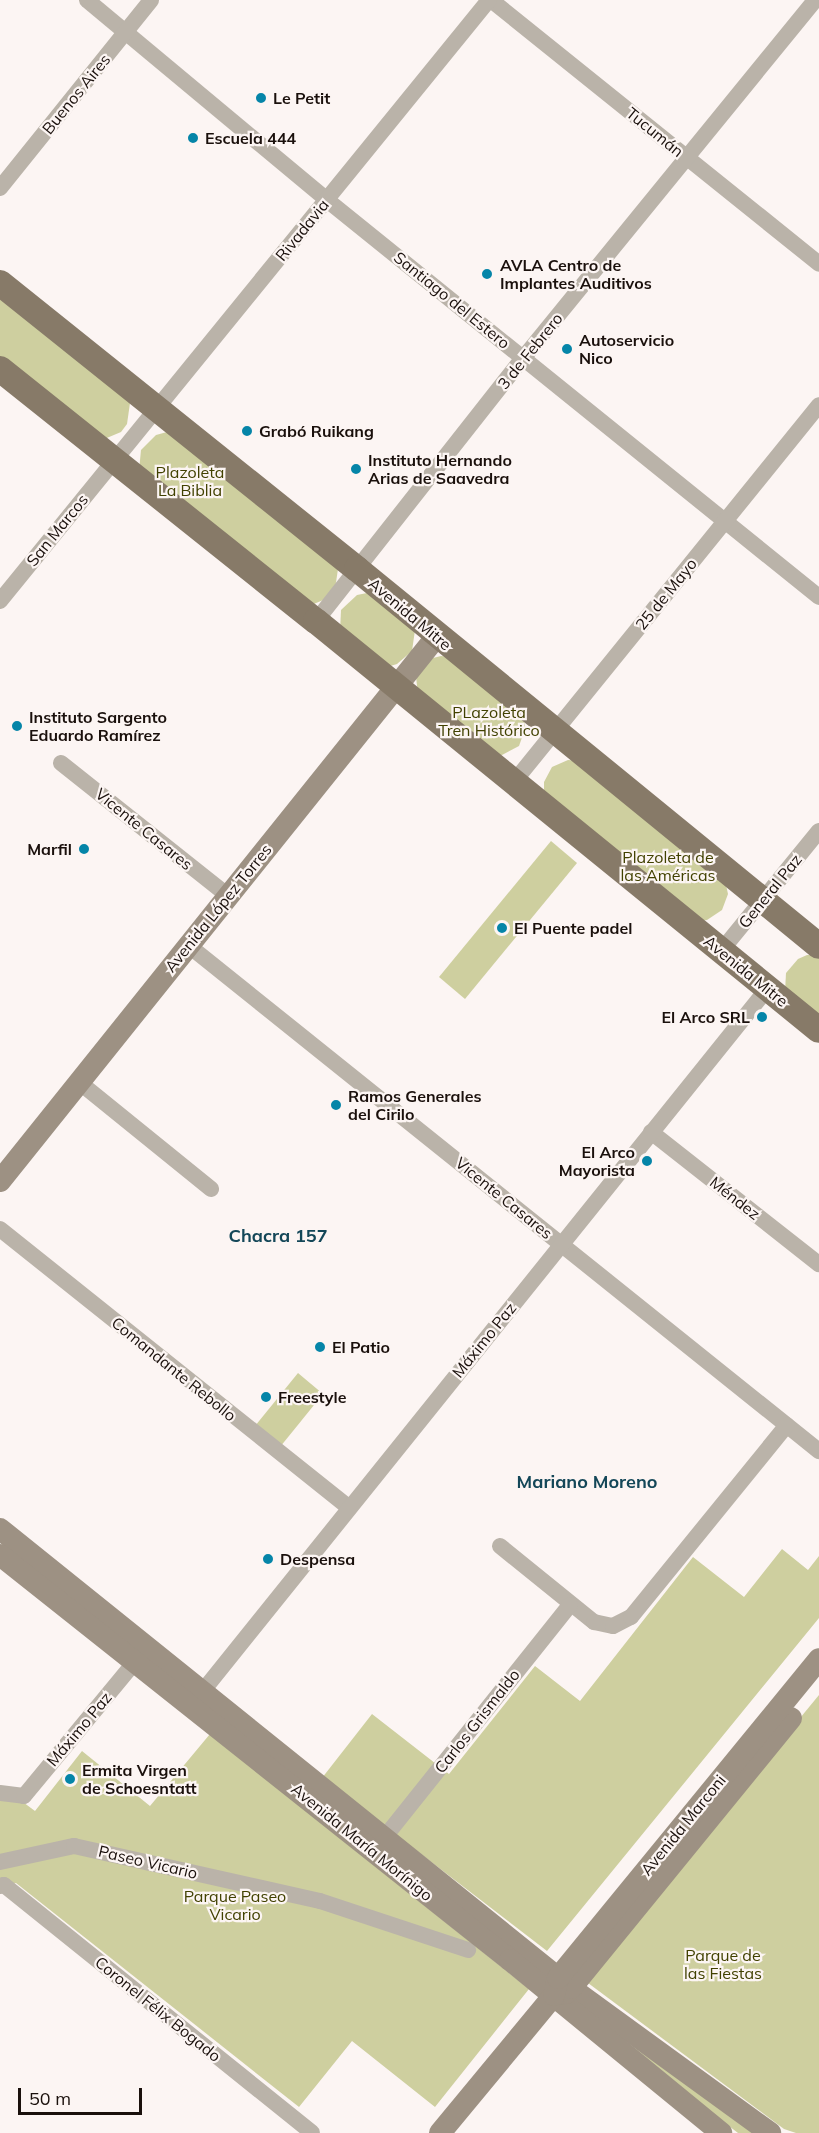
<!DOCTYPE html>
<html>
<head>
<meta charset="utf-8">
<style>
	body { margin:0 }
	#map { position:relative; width:819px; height:2133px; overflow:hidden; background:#fcf5f3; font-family:Mulish,sans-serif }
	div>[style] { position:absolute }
	.green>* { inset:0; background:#cecf9f }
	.street>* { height:16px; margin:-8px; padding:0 8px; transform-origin:8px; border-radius:8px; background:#bab3a9 }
	.secondary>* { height:22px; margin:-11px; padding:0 11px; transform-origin:11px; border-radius:11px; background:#9d9183 }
	.primary>* { height:26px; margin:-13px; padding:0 13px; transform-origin:13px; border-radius:13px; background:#877a68 }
	.dots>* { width:16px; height:16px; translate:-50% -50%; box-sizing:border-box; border:3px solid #fcf5f3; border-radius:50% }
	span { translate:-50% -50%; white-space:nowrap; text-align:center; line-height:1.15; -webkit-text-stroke:4.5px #fcf5f3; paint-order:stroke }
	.street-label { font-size:16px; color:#1a100c }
	.poi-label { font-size:16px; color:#1a100c; font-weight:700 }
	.left { translate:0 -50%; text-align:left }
	.right { translate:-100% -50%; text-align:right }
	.park-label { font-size:16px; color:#414100 }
	.neighbourhood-label { font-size:18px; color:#144758; font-weight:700 }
	.scale { position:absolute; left:18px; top:2088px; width:124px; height:27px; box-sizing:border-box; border:3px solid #1a100c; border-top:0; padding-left:8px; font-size:18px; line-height:21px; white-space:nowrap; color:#1a100c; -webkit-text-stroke:4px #fcf5f3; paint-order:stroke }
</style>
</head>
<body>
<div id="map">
	<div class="green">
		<i style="clip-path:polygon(0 292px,130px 403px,127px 424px,121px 432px,102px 440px,0 365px)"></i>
		<i style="clip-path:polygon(167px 432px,338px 569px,335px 589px,328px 598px,309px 606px,139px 471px,141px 450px,156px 435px)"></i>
		<i style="clip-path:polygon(367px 593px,415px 630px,412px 651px,397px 664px,387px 667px,340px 632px,341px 610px,357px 595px)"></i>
		<i style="clip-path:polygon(441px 656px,450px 657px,524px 720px,525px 729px,519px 746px,502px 755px,493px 755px,418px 694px,416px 677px,433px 658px)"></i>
		<i style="clip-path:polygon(568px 760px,580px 761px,726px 885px,728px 894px,722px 910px,707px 920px,699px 921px,544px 791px,544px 782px,552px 767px)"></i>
		<i style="clip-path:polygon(551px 841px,577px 863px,465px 999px,439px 977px)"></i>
		<i style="clip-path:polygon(807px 955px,819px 955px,819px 1026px,785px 992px,786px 973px,798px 959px)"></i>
		<i style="clip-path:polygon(298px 1373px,323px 1394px,280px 1447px,255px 1426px)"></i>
		<i style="clip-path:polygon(782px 1549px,808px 1570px,819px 1556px,819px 1618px,547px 1951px,322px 1778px,372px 1714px,449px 1774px,535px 1666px,580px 1701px,693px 1557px,744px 1597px)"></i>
		<i style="clip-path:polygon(819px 1695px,819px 2133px,796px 2133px,784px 2129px,584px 1980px)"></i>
		<i style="clip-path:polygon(210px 1734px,529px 1989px,435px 2107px,352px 2041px,299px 2107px,16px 1883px,0 1887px,0 1785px,35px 1811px,82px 1751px,150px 1806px)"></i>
		<i style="clip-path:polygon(570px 2003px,757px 2133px,738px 2133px)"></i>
	</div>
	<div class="street">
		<i style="left:87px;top:0;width:312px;rotate:39.8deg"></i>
		<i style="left:327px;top:200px;width:632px;rotate:38.9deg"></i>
		<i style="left:491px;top:0;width:421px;rotate:38.8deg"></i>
		<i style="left:0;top:188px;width:241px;rotate:-51.2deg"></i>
		<i style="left:0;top:601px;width:775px;rotate:-50.87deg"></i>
		<i style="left:316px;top:621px;width:336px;rotate:-51.8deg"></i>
		<i style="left:524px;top:357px;width:461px;rotate:-50.8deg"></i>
		<i style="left:61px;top:763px;width:213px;rotate:38.5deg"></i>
		<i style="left:513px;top:783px;width:486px;rotate:-51deg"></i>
		<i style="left:188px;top:945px;width:809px;rotate:38.73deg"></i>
		<i style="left:721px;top:951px;width:155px;rotate:-50.8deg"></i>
		<i style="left:79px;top:1082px;width:170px;rotate:39deg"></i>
		<i style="left:651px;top:1132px;width:214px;rotate:38.2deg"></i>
		<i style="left:0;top:1229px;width:447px;rotate:38.6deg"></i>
		<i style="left:500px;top:1546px;width:121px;rotate:39deg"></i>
		<i style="left:594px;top:1622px;width:19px;rotate:12deg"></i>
		<i style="left:613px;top:1626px;width:20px;rotate:-27deg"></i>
		<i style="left:631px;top:1617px;width:247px;rotate:-50.9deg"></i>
		<i style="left:202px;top:1692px;width:902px;rotate:-51.21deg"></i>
		<i style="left:0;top:1793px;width:24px;rotate:7deg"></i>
		<i style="left:24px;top:1796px;width:174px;rotate:-50.4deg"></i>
		<i style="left:384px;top:1838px;width:298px;rotate:-51.4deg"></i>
		<i style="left:0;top:1862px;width:76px;rotate:-12.2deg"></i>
		<i style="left:74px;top:1846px;width:252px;rotate:12.6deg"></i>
		<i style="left:320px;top:1901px;width:156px;rotate:18.3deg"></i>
		<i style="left:0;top:1886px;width:4px;rotate:-14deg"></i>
		<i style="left:4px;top:1885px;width:395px;rotate:38.8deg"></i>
	</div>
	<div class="secondary">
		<i style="left:0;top:1181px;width:699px;rotate:-51.28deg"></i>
		<i style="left:0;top:1529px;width:734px;rotate:38.81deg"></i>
		<i style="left:572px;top:1989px;width:245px;rotate:36deg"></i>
		<i style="left:0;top:1555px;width:651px;rotate:38.45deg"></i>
		<i style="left:510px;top:1960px;width:273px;rotate:39.3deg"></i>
		<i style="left:558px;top:1994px;width:8px;rotate:-7deg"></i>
		<i style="left:566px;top:1993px;width:7px;rotate:-45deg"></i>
		<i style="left:571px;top:1988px;width:348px;rotate:-50.8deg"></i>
		<i style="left:440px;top:2133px;width:179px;rotate:-50.4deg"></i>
		<i style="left:554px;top:1995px;width:17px;rotate:-77deg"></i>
		<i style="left:558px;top:1978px;width:412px;rotate:-50.7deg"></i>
	</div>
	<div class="primary">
		<i style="left:0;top:283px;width:457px;rotate:38.7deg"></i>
		<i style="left:357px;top:569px;width:596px;rotate:39.22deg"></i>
		<i style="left:0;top:369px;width:404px;rotate:38.6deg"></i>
		<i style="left:316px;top:621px;width:648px;rotate:39.12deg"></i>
	</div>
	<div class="dots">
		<i style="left:261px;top:98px;background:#0585a8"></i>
		<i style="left:193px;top:138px;background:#0585a8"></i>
		<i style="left:487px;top:274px;background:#0585a8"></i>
		<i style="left:567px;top:349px;background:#0585a8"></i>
		<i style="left:247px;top:431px;background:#0585a8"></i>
		<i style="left:356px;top:469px;background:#0585a8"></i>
		<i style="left:17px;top:726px;background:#0585a8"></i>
		<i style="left:84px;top:849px;background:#0585a8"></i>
		<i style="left:502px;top:928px;background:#0585a8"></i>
		<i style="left:762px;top:1017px;background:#0585a8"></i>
		<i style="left:336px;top:1105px;background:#0585a8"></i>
		<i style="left:647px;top:1161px;background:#0585a8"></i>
		<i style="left:320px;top:1347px;background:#0585a8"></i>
		<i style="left:266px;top:1397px;background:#0585a8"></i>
		<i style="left:268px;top:1559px;background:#0585a8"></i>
		<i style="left:70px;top:1779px;background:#0585a8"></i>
	</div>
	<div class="street-label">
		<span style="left:76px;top:94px;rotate:-51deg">Buenos Aires</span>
		<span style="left:655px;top:132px;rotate:39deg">Tucumán</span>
		<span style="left:302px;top:230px;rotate:-51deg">Rivadavia</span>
		<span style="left:452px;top:300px;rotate:39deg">Santiago del Estero</span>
		<span style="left:530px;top:351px;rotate:-51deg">3 de Febrero</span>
		<span style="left:57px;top:530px;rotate:-51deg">San Marcos</span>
		<span style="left:666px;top:594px;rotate:-51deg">25 de Mayo</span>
		<span style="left:410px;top:614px;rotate:40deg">Avenida Mitre</span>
		<span style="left:144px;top:829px;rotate:39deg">Vicente Casares</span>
		<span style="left:770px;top:891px;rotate:-51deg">General Paz</span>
		<span style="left:218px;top:908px;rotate:-51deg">Avenida López Torres</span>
		<span style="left:746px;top:971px;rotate:39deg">Avenida Mitre</span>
		<span style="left:504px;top:1198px;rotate:39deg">Vicente Casares</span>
		<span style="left:735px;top:1198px;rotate:38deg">Méndez</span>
		<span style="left:484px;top:1340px;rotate:-51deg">Máximo Paz</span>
		<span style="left:174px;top:1369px;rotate:39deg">Comandante Rebollo</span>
		<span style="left:477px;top:1721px;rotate:-52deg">Carlos Grismaldo</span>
		<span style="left:79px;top:1729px;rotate:-50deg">Máximo Paz</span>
		<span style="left:683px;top:1825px;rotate:-51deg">Avenida Marconi</span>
		<span style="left:362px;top:1842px;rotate:39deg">Avenida María Morínigo</span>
		<span style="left:148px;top:1862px;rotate:13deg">Paseo Vicario</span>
		<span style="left:158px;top:2009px;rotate:39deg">Coronel Félix Bogado</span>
	</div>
	<div class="poi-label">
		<span class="left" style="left:273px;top:98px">Le Petit</span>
		<span class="left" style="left:205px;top:138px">Escuela 444</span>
		<span class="left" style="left:500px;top:274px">AVLA Centro de<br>Implantes Auditivos</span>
		<span class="left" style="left:579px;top:349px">Autoservicio<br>Nico</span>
		<span class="left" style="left:259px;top:431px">Grabó Ruikang</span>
		<span class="left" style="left:368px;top:469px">Instituto Hernando<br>Arias de Saavedra</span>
		<span class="left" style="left:29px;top:726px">Instituto Sargento<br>Eduardo Ramírez</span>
		<span class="right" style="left:72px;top:849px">Marfil</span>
		<span class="left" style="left:514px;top:928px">El Puente padel</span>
		<span class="right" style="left:750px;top:1017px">El Arco SRL</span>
		<span class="left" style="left:348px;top:1105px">Ramos Generales<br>del Cirilo</span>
		<span class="right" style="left:635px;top:1161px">El Arco<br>Mayorista</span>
		<span class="left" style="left:332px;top:1347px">El Patio</span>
		<span class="left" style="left:278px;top:1397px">Freestyle</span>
		<span class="left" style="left:280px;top:1559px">Despensa</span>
		<span class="left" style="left:82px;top:1779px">Ermita Virgen<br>de Schoesntatt</span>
	</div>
	<div class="park-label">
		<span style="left:190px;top:481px">Plazoleta<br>La Biblia</span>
		<span style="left:489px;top:721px">PLazoleta<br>Tren Histórico</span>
		<span style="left:668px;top:866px">Plazoleta de<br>las Américas</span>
		<span style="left:235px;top:1905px">Parque Paseo<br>Vicario</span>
		<span style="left:723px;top:1964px">Parque de<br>las Fiestas</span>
	</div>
	<div class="neighbourhood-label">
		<span style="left:278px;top:1236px">Chacra 157</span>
		<span style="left:587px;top:1482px">Mariano Moreno</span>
	</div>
	<div class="scale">50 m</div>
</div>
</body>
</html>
